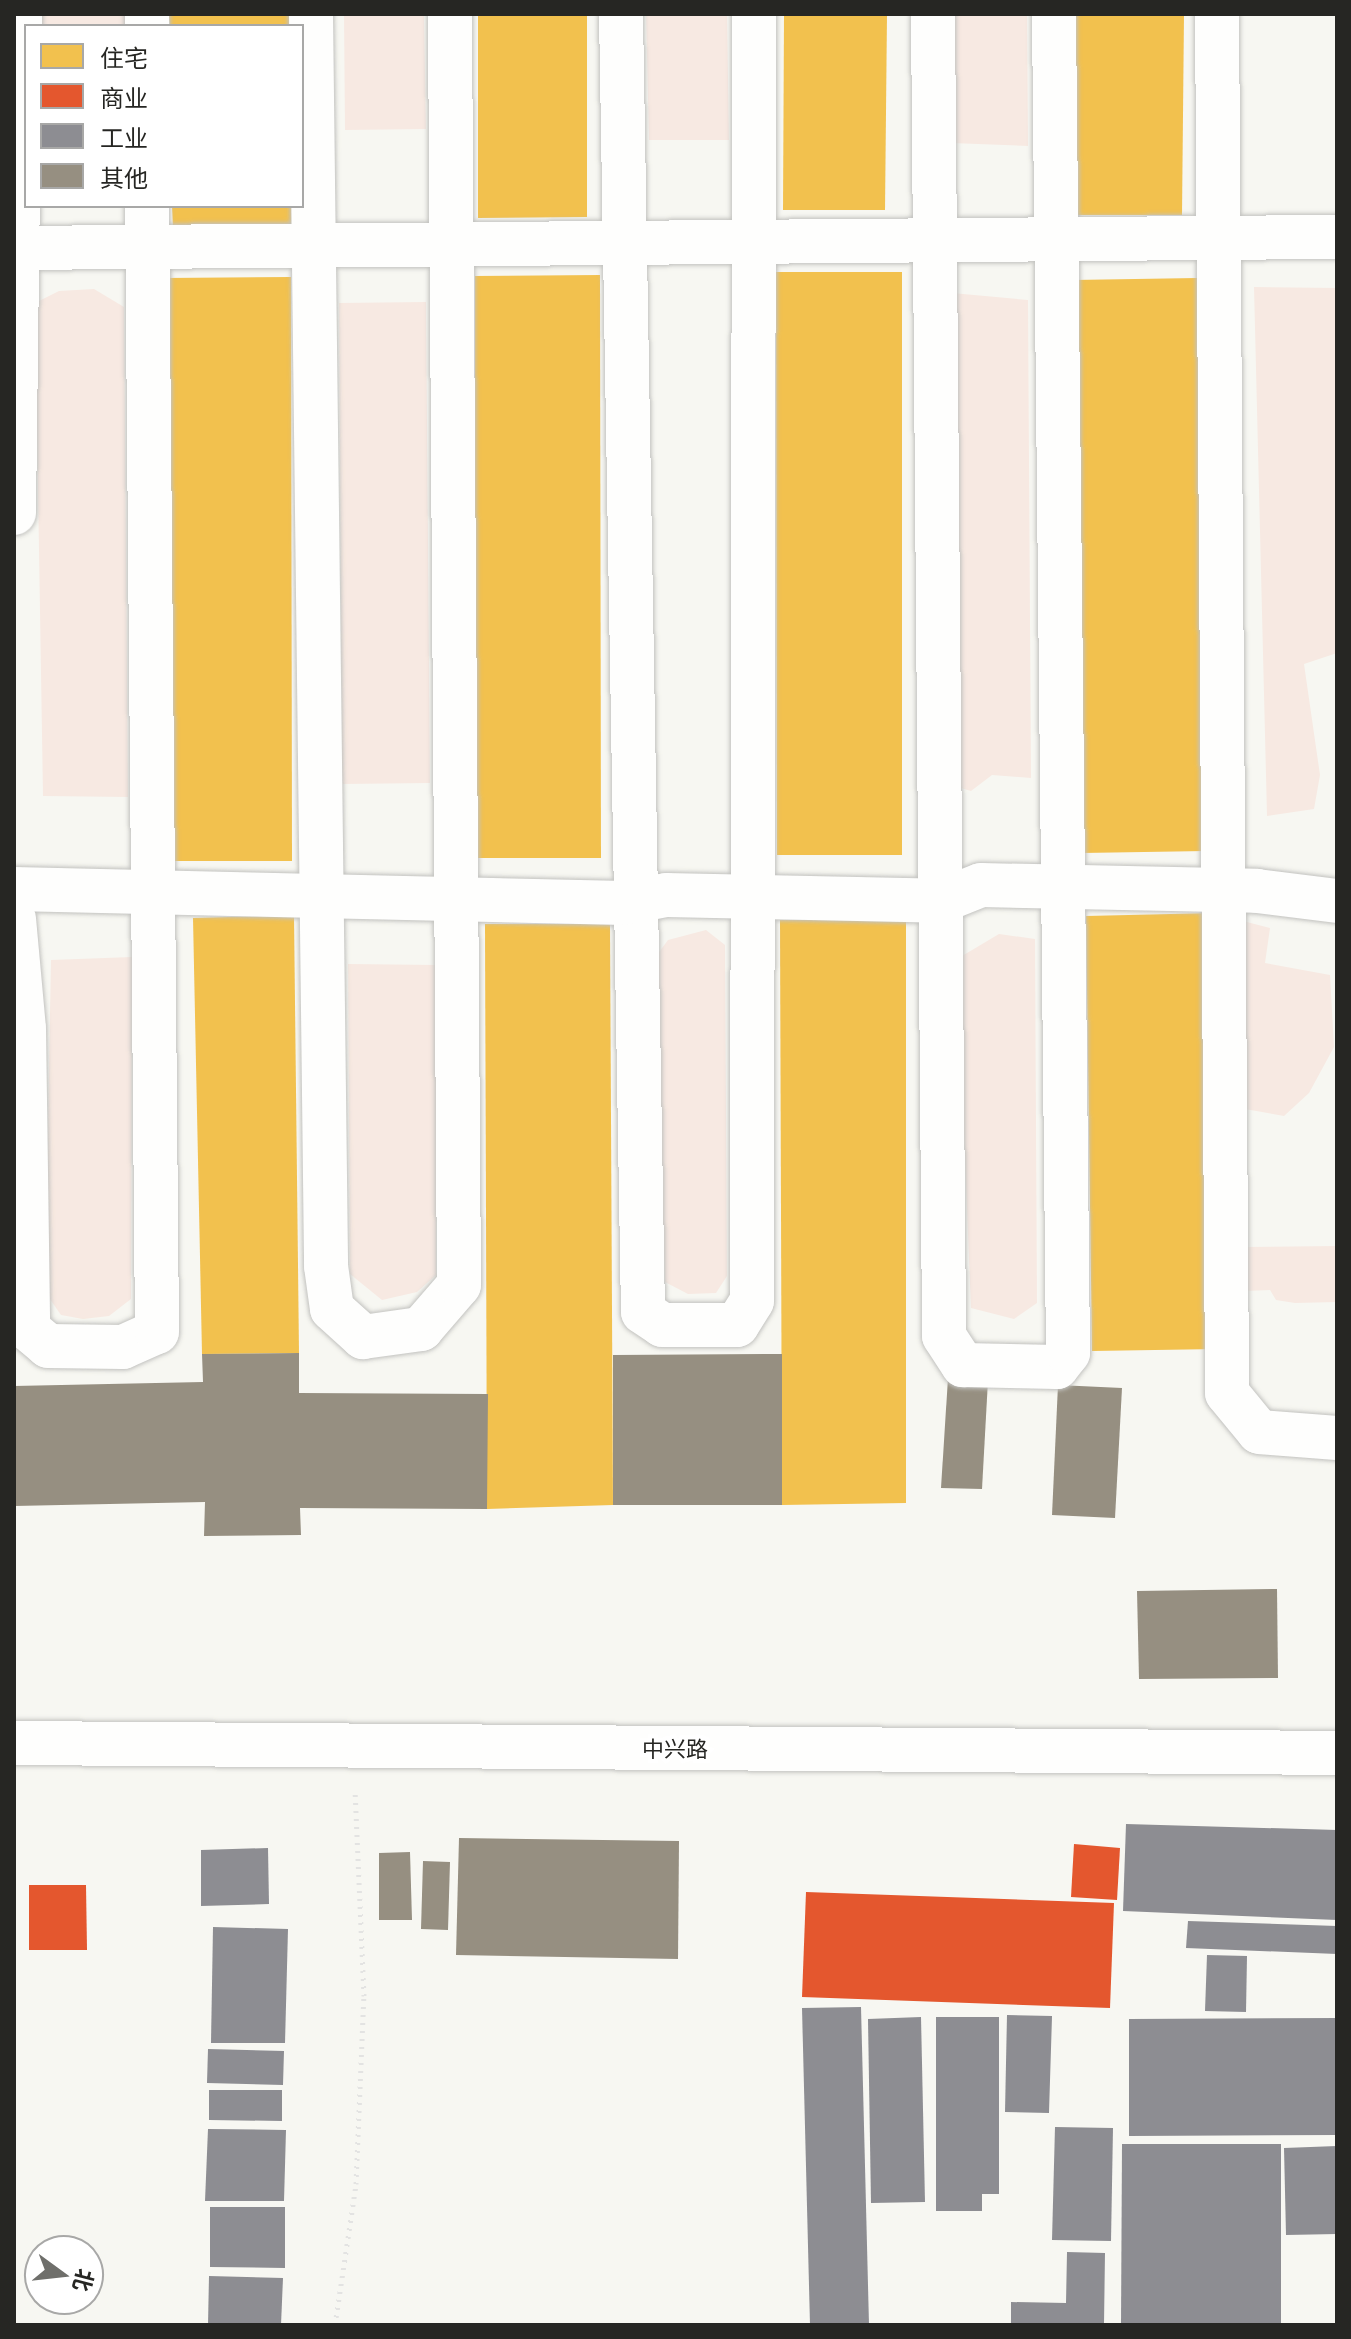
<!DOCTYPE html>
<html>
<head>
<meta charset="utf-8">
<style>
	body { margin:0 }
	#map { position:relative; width:1351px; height:2339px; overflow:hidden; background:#f7f7f2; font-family:Georgia,"Noto Sans SC",serif }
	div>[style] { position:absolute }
	.green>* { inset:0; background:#f7e9e2 }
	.homes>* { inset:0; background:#f2c14e }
	.shops>* { inset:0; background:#e4572e }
	.industry>* { inset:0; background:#8d8d92 }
	.building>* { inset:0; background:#968f81 }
	.path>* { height:5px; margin-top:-2.5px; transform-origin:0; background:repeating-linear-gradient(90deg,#e3e3e2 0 2px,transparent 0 8px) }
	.roads { filter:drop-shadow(0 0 2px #c2c2bf) drop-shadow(0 0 2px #c2c2bf) }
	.minor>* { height:44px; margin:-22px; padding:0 22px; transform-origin:22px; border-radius:22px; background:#fefefd }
	.major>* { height:44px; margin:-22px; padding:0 22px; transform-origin:22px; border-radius:22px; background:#fefefd }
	span { translate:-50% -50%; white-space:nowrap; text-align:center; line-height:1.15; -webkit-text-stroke:8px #fff; paint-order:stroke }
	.street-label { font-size:22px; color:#262623 }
	.frame { position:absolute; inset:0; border:16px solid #262623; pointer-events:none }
	.legend { position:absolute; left:24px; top:24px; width:280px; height:184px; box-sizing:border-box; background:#fff; border:2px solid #a8a8a7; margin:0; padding:10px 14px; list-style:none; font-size:24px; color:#262623 }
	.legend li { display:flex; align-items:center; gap:16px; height:40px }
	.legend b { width:40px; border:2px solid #a8a8a7 }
	.north { position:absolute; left:24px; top:2235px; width:80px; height:80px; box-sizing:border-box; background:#fff; border:2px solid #a8a8a7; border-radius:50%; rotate:105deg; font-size:22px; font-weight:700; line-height:32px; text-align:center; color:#262623 }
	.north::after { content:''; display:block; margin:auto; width:28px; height:36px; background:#6f6f6b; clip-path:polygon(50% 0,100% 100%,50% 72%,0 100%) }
</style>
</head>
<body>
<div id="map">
	<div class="green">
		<i style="clip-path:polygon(42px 14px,126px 14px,126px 26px,42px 26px)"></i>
		<i style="clip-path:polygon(344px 14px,424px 14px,426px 129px,345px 130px)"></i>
		<i style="clip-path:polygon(646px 14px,727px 14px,729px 140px,649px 140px)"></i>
		<i style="clip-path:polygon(952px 14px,1027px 14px,1028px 146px,951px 143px)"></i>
		<i style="clip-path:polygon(1254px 287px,1337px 288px,1337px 653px,1304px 664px,1320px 775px,1314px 809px,1267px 816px)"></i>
		<i style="clip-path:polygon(94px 289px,124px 307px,128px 797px,43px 796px,35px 303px,59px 291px)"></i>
		<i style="clip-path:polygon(952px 293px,1028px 300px,1031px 778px,992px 775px,971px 791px,954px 786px)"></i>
		<i style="clip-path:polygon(426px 302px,430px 783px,342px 784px,339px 303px)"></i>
		<i style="clip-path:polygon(1239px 920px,1270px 928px,1265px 963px,1330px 975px,1334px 1047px,1309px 1093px,1284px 1116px,1245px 1109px)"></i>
		<i style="clip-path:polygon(706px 930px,725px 945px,727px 1276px,716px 1293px,688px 1294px,665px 1282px,654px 959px,668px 940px)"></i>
		<i style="clip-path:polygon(999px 934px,1035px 939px,1037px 1303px,1014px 1319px,971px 1308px,957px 959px)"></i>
		<i style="clip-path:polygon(132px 957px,131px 1299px,109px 1316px,83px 1319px,61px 1315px,45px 1292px,51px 960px)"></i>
		<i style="clip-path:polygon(348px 964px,436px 965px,436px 1275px,417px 1292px,382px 1300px,350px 1274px)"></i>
		<i style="clip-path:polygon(1337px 1246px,1337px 1302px,1295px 1303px,1276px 1300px,1270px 1290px,1244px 1291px,1245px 1247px)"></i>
	</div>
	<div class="homes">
		<i style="clip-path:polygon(169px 14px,290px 14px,290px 26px,170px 26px)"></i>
		<i style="clip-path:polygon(478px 14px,587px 14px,587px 217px,478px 218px)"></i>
		<i style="clip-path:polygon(784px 14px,887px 14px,885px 210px,783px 210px)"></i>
		<i style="clip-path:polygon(1075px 14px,1184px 14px,1182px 215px,1073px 215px)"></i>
		<i style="clip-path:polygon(172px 206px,292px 206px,292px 227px,173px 229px)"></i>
		<i style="clip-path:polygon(776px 272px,902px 272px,902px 855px,777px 855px)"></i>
		<i style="clip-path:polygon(600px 275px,601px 858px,475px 858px,475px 276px)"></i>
		<i style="clip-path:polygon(291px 277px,292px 861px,166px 861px,165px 278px)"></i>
		<i style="clip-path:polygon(1197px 278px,1206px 851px,1082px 853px,1073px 280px)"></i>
		<i style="clip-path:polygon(1213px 913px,1218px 1349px,1092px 1351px,1086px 916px)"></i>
		<i style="clip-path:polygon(294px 915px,299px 1353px,202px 1354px,193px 918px)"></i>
		<i style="clip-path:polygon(780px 920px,906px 920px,906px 1503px,782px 1505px)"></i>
		<i style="clip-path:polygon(485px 924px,610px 924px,613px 1505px,487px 1509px)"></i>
	</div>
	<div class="shops">
		<i style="clip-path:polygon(1074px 1844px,1120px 1848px,1117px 1900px,1071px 1897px)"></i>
		<i style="clip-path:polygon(29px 1885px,86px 1885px,87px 1950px,29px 1950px)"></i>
		<i style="clip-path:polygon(806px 1892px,1114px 1903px,1110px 2008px,802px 1997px)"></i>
	</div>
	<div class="industry">
		<i style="clip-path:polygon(1126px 1824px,1337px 1830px,1337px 1920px,1123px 1911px)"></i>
		<i style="clip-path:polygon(268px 1848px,269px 1904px,201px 1906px,201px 1850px)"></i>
		<i style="clip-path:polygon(1188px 1921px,1337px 1926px,1337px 1954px,1186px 1948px)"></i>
		<i style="clip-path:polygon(213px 1927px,288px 1929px,285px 2043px,211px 2043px)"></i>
		<i style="clip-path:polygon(1207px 1955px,1247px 1956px,1246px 2012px,1205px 2011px)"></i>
		<i style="clip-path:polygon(861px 2007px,869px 2325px,810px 2325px,802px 2008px)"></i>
		<i style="clip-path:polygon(1007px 2015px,1052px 2016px,1049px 2113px,1005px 2112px)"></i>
		<i style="clip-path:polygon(921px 2017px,925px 2202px,871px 2203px,868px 2019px)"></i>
		<i style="clip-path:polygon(936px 2017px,999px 2017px,999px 2194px,982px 2194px,982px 2211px,936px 2211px)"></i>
		<i style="clip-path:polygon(1337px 2018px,1337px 2135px,1129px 2136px,1129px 2019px)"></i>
		<i style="clip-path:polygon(208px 2049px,284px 2051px,283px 2085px,207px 2083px)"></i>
		<i style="clip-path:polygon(209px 2090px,282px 2090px,282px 2121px,209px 2120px)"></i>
		<i style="clip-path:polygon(1055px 2127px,1113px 2128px,1111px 2241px,1052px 2240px)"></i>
		<i style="clip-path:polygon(208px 2129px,286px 2130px,284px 2201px,205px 2201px)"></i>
		<i style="clip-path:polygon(1122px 2144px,1281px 2144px,1281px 2325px,1121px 2325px)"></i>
		<i style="clip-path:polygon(1337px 2146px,1337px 2234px,1286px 2235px,1284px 2148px)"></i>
		<i style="clip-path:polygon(210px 2207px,285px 2207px,285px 2268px,210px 2267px)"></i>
		<i style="clip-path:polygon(1067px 2252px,1105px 2253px,1104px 2325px,1011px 2325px,1011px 2302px,1066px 2303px)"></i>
		<i style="clip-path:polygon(209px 2276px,283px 2278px,281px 2325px,208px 2325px)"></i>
	</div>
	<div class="building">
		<i style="clip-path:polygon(299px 1353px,299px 1393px,488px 1394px,487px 1509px,300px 1508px,301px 1535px,204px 1536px,205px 1502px,14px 1506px,14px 1386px,203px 1382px,202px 1354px)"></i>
		<i style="clip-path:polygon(782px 1354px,782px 1505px,613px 1505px,613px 1355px)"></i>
		<i style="clip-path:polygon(948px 1378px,988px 1380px,982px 1489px,941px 1488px)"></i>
		<i style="clip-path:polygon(1058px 1385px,1122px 1388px,1115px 1518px,1052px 1515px)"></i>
		<i style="clip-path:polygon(1277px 1589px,1278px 1678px,1139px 1679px,1137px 1591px)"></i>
		<i style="clip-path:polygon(459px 1838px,679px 1841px,678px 1959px,456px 1955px)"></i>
		<i style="clip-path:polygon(410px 1852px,412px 1920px,379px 1920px,379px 1853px)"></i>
		<i style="clip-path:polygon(423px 1861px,450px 1862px,448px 1930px,421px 1929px)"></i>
	</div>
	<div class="path">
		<i style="left:335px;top:2325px;width:143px;rotate:-81.5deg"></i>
		<i style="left:356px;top:2184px;width:188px;rotate:-87.6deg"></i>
		<i style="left:364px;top:1996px;width:204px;rotate:-92.5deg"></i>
	</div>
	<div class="roads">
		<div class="minor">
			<i style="left:147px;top:14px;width:12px;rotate:90deg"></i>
			<i style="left:311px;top:14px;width:1252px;rotate:89.31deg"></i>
			<i style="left:326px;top:1266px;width:43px;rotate:82.1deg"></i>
			<i style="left:332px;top:1309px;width:42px;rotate:42.1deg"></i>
			<i style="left:363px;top:1337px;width:59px;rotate:-7.9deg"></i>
			<i style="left:421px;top:1329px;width:58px;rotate:-49.2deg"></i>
			<i style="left:459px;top:1285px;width:1271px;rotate:-90.41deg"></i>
			<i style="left:621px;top:14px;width:1298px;rotate:89.03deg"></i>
			<i style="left:643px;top:1312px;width:23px;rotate:34deg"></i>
			<i style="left:662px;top:1325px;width:75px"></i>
			<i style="left:737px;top:1325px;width:28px;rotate:-58deg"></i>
			<i style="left:752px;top:1301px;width:1287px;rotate:-89.91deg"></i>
			<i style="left:933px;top:14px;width:1322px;rotate:89.52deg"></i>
			<i style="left:944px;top:1336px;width:35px;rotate:57deg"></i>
			<i style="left:963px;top:1365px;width:94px;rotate:1.2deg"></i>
			<i style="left:1057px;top:1367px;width:18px;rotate:-52deg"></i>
			<i style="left:1068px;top:1353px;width:1339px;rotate:-90.6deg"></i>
			<i style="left:1217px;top:14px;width:1379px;rotate:89.58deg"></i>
			<i style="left:1227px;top:1393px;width:50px;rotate:50.6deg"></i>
			<i style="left:1259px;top:1432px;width:78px;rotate:4.4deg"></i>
			<i style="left:14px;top:248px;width:1323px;rotate:-0.48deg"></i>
			<i style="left:14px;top:513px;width:499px;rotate:-89.3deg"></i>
			<i style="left:14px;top:889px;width:611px;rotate:1.31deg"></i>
			<i style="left:625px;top:903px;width:42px;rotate:-11deg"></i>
			<i style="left:666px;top:895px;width:275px;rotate:1.2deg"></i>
			<i style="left:941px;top:901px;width:43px;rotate:-21.8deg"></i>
			<i style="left:981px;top:885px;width:276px;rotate:1.2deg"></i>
			<i style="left:1257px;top:891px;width:81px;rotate:7.1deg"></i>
			<i style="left:14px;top:919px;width:110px;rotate:84.8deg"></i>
			<i style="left:24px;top:1029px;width:300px;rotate:89.2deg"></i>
			<i style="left:28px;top:1329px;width:26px;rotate:40deg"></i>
			<i style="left:48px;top:1346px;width:75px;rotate:0.8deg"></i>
			<i style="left:123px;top:1347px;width:37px;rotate:-24deg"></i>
			<i style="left:157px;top:1332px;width:1126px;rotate:-90.51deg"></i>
		</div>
		<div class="major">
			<i style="left:14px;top:1743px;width:1323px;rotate:0.43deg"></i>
		</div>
	</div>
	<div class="street-label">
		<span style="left:675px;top:1748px">中兴路</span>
	</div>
	<div class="frame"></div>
	<ul class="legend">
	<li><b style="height:22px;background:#f2c14e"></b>住宅</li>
	<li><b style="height:22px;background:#e4572e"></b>商业</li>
	<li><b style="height:22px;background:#8d8d92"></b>工业</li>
	<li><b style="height:22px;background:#968f81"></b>其他</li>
	</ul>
	<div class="north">北</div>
</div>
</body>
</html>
